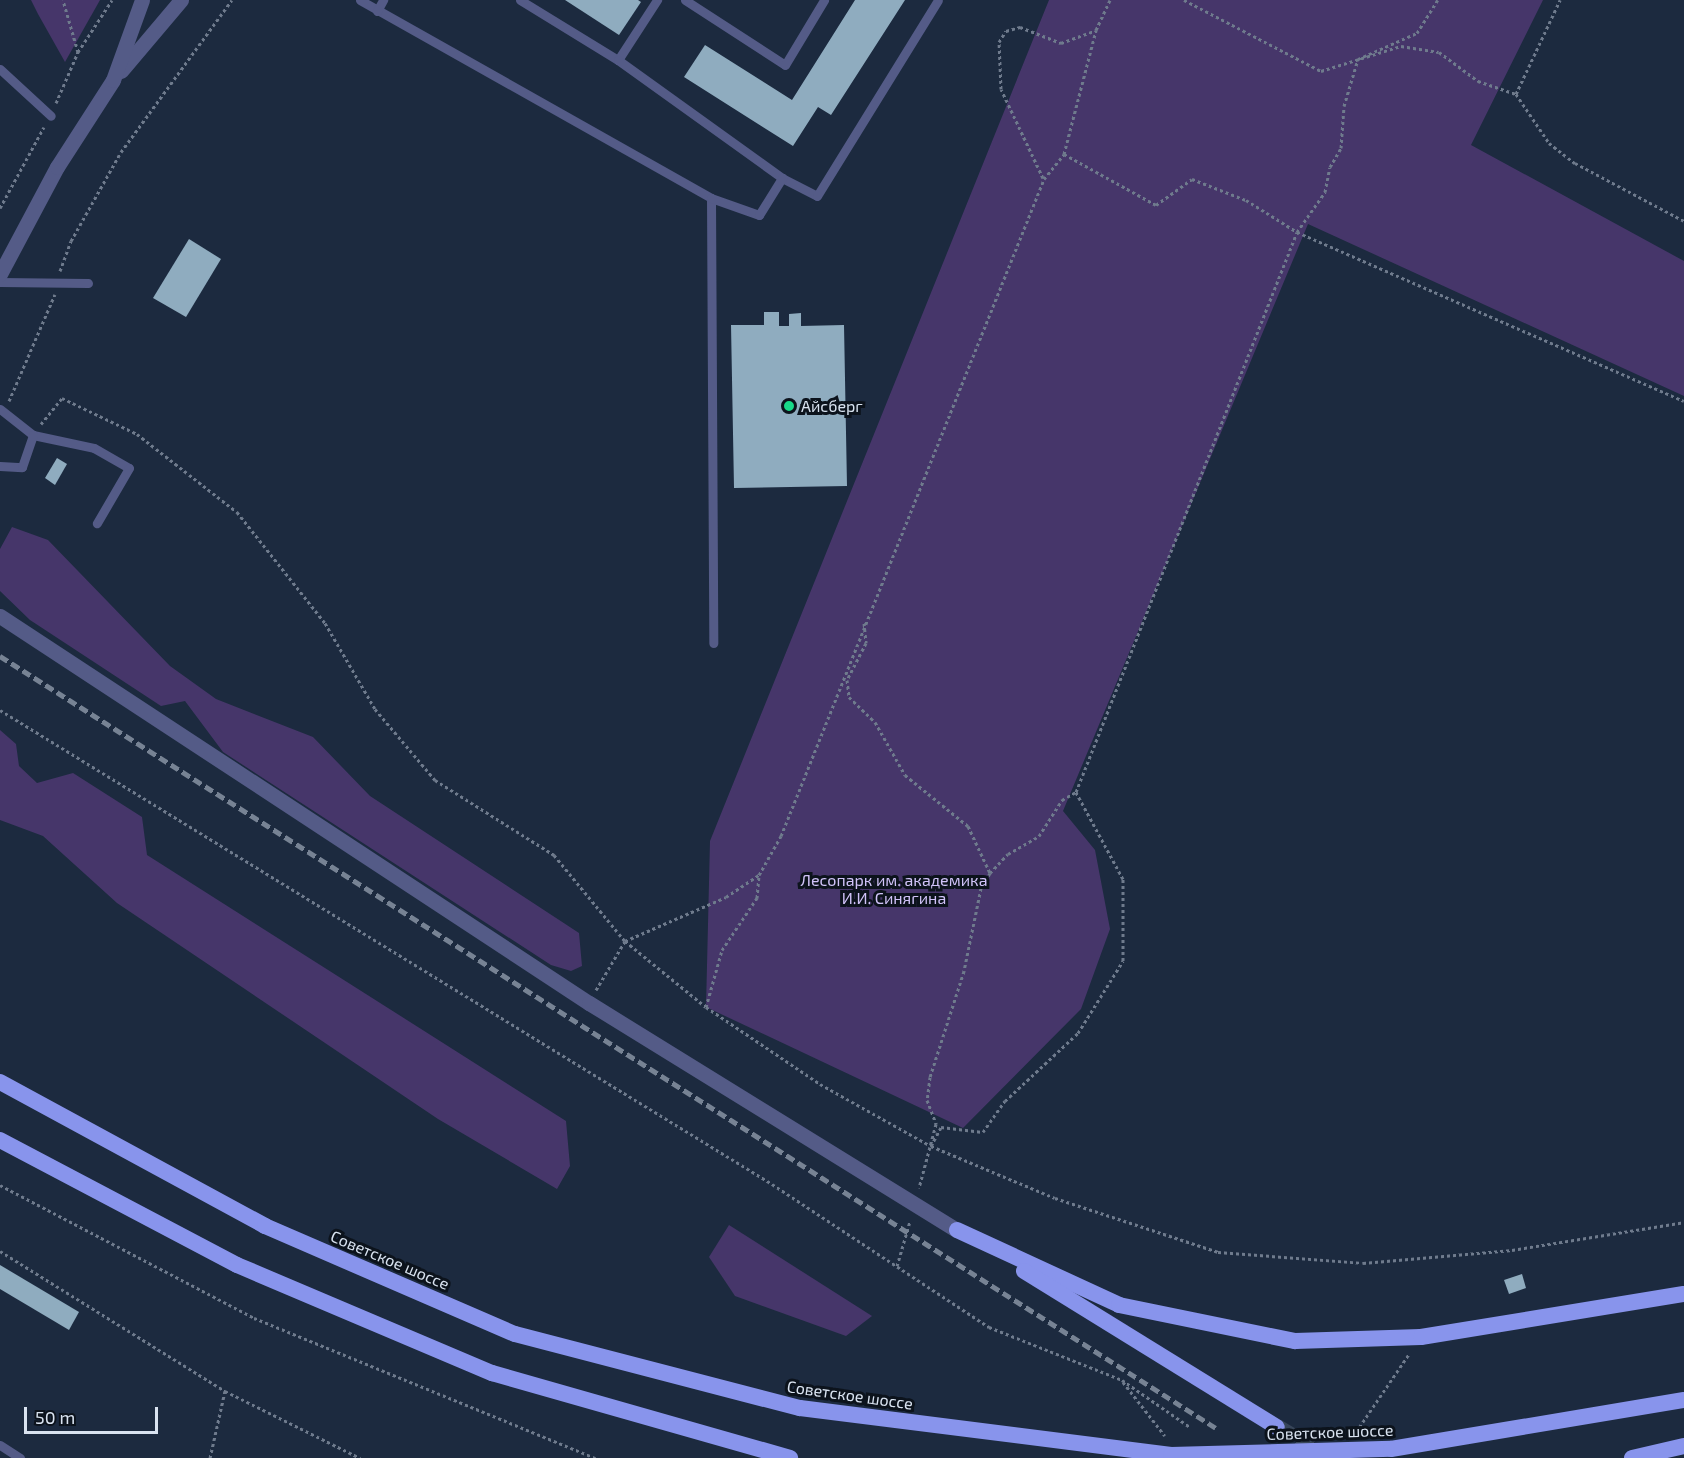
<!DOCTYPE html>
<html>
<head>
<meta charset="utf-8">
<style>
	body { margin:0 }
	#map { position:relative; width:1684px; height:1458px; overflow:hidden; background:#1c2a3f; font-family:"Exo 2",sans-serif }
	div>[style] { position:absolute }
	.green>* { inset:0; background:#46366a }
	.building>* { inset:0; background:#8facbf }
	.trunk-tunnel>* { height:16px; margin-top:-8px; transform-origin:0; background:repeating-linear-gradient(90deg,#38465a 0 16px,transparent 0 24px) }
	.path>* { height:3px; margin-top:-1.5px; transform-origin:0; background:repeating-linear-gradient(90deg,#6f7b8d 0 3px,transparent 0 6px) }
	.service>* { height:9px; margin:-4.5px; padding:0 4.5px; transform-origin:4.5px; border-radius:4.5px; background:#545b87 }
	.tertiary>* { height:15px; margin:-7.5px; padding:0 7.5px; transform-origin:7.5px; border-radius:7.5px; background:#545b87 }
	.trunk>* { height:16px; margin:-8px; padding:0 8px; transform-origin:8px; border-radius:8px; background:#8894ec }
	.rail>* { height:4.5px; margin-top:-2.25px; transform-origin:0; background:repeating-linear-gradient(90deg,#778394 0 9px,transparent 0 13.5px) }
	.dots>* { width:16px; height:16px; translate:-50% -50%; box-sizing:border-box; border:3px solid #0c131c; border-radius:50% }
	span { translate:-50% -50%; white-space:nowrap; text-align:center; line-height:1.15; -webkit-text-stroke:6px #0c131c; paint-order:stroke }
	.poi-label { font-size:16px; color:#d9e3f0 }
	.left { translate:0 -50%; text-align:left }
	.park-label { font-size:16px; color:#d1c3f9 }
	.street-label { font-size:16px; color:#d9e3f0 }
	.scale { position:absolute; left:24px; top:1407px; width:134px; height:27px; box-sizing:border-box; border:3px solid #d9e3f0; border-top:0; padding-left:8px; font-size:18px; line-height:21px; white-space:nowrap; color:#d9e3f0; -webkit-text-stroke:4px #0c131c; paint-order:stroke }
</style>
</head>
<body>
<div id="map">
	<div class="green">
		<i style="clip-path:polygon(31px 0,100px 0,65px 62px,38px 14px)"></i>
		<i style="clip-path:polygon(1049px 0,1543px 0,1471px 145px,1684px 261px,1684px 396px,1308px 224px,1063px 811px,1095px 850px,1110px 929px,1081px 1009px,963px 1128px,706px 1007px,710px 841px)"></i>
		<i style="clip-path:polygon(12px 527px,48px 540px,170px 666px,216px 699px,313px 737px,370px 796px,579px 933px,582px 966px,571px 971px,551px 965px,223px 752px,185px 701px,161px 706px,30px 620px,0 591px,0 549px)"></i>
		<i style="clip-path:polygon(0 730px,16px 744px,19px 766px,37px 783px,73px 773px,142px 817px,147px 855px,566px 1121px,570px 1166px,557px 1189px,438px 1119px,117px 903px,43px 836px,0 820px)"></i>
		<i style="clip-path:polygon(729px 1225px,872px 1316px,846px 1336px,735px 1296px,709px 1257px)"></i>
	</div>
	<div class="building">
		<i style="clip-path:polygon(565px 0,638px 0,641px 2px,619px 35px)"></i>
		<i style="clip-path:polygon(855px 0,905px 0,831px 115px,818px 107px,793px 146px,684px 77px,705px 45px,792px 100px)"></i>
		<i style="clip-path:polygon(189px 239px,221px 259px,186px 317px,153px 298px)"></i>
		<i style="clip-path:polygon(764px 312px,779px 312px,779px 326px,789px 326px,789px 314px,801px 313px,801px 326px,844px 325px,847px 486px,734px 488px,731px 325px,764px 325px)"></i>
		<i style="clip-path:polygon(57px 458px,67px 464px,55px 485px,45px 478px)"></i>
		<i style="clip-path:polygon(0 1265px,79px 1312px,69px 1330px,0 1289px)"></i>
		<i style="clip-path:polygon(1522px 1274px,1526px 1288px,1509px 1294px,1504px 1280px)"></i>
	</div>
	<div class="trunk-tunnel">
		<i style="left:1277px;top:1427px;width:53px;rotate:30.4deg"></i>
	</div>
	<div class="path">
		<i style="left:1184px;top:0;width:154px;rotate:27.4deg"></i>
		<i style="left:1321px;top:71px;width:84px;rotate:-17.4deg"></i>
		<i style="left:1401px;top:46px;width:38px;rotate:9deg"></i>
		<i style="left:1439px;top:52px;width:49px;rotate:36.6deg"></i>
		<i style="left:1478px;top:81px;width:40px;rotate:18.9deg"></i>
		<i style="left:1516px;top:94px;width:104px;rotate:-64.9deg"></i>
		<i style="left:78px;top:52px;width:62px;rotate:-56.8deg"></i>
		<i style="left:1516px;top:94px;width:59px;rotate:56deg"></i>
		<i style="left:1549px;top:143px;width:33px;rotate:38deg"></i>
		<i style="left:1575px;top:163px;width:123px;rotate:28deg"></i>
		<i style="left:56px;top:103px;width:56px;rotate:-66.7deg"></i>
		<i style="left:78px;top:52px;width:54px;rotate:-106.1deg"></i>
		<i style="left:1064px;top:154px;width:105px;rotate:29deg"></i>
		<i style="left:1156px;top:205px;width:44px;rotate:-35.8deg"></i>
		<i style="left:1192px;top:179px;width:58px;rotate:21.3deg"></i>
		<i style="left:1246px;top:200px;width:60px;rotate:32.1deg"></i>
		<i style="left:1297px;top:232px;width:422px;rotate:23.6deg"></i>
		<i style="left:1043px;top:178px;width:98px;rotate:-115.3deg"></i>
		<i style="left:1001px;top:89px;width:47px;rotate:-92.4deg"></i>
		<i style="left:999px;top:42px;width:13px;rotate:-58deg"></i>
		<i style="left:1006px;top:31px;width:15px;rotate:-16deg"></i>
		<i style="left:1020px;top:27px;width:44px;rotate:21.3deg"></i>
		<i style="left:1061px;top:43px;width:37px;rotate:-20deg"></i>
		<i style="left:1096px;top:30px;width:33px;rotate:-65deg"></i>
		<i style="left:0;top:208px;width:92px;rotate:-61.5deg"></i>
		<i style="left:60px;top:271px;width:32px;rotate:-70deg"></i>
		<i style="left:71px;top:241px;width:102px;rotate:-60.7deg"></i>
		<i style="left:121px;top:152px;width:188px;rotate:-53.9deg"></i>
		<i style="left:9px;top:401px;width:116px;rotate:-66.7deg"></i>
		<i style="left:41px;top:424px;width:33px;rotate:-51deg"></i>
		<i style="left:62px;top:398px;width:83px;rotate:25.6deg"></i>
		<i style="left:137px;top:434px;width:127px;rotate:38deg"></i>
		<i style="left:237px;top:512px;width:142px;rotate:51.6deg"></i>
		<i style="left:325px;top:623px;width:99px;rotate:59.8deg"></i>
		<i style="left:375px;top:709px;width:93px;rotate:49.8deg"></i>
		<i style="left:435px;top:780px;width:141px;rotate:32.2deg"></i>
		<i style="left:554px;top:855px;width:112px;rotate:50.5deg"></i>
		<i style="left:625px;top:941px;width:104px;rotate:39.2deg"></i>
		<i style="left:706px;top:1007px;width:138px;rotate:34deg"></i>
		<i style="left:820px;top:1084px;width:127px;rotate:29.2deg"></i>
		<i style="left:931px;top:1146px;width:134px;rotate:22.8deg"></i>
		<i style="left:1055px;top:1198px;width:172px;rotate:18.3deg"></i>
		<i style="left:1218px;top:1252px;width:145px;rotate:4.3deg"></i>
		<i style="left:1363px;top:1263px;width:150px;rotate:-5deg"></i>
		<i style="left:1512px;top:1250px;width:174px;rotate:-9.2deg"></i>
		<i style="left:864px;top:623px;width:20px;rotate:84deg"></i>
		<i style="left:866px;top:643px;width:42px;rotate:117.2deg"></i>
		<i style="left:847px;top:680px;width:17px;rotate:83deg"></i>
		<i style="left:849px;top:697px;width:36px;rotate:44deg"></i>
		<i style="left:875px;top:722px;width:61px;rotate:60.5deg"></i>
		<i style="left:905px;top:775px;width:81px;rotate:39deg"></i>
		<i style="left:968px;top:826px;width:52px;rotate:64.9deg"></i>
		<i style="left:990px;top:873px;width:17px;rotate:121deg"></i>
		<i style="left:981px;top:888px;width:85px;rotate:101.6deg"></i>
		<i style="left:964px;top:971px;width:111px;rotate:107.8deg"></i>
		<i style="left:930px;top:1077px;width:23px;rotate:97deg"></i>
		<i style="left:927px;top:1100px;width:26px;rotate:69deg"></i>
		<i style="left:936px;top:1124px;width:66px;rotate:104.9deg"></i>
		<i style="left:0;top:710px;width:906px;rotate:31.55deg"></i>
		<i style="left:772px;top:1184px;width:260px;rotate:33.4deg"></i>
		<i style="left:989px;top:1327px;width:143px;rotate:21.7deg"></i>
		<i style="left:1122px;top:1380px;width:83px;rotate:34.7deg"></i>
		<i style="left:990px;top:873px;width:26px;rotate:-47deg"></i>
		<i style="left:1008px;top:854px;width:36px;rotate:-30deg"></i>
		<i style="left:1039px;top:836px;width:43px;rotate:-57.4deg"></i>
		<i style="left:1062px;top:800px;width:16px;rotate:-30deg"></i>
		<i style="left:596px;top:990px;width:57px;rotate:-59.4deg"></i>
		<i style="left:625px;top:941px;width:110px;rotate:-23.5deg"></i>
		<i style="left:726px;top:897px;width:40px;rotate:-34deg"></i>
		<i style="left:759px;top:875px;width:45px;rotate:-60.6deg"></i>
		<i style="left:781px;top:836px;width:708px;rotate:-68.18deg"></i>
		<i style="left:1044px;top:179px;width:32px;rotate:-51deg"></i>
		<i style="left:1064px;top:154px;width:128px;rotate:-75.5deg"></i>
		<i style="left:706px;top:1007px;width:59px;rotate:-74.3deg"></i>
		<i style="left:722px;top:950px;width:63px;rotate:-56.1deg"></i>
		<i style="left:757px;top:898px;width:23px;rotate:-85deg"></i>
		<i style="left:931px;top:1146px;width:21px;rotate:-62deg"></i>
		<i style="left:941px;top:1127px;width:42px;rotate:6.8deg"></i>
		<i style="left:983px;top:1132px;width:38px;rotate:-55deg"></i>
		<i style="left:1005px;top:1101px;width:100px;rotate:-43deg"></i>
		<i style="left:1078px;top:1033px;width:85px;rotate:-58deg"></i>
		<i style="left:1123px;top:961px;width:82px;rotate:-90deg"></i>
		<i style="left:1123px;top:879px;width:99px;rotate:-118.4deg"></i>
		<i style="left:1076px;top:792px;width:602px;rotate:-68.46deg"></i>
		<i style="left:1297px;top:232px;width:49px;rotate:-55deg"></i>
		<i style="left:1325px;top:192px;width:25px;rotate:-79deg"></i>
		<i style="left:1330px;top:167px;width:22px;rotate:-60deg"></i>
		<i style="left:1341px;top:148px;width:42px;rotate:-85.9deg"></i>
		<i style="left:1344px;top:106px;width:49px;rotate:-73.4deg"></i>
		<i style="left:1358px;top:59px;width:64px;rotate:-23.8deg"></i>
		<i style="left:1417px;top:33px;width:39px;rotate:-58deg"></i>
		<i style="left:0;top:1185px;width:287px;rotate:27.6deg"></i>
		<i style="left:254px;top:1318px;width:369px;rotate:22.3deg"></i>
		<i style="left:0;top:1251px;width:265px;rotate:31.9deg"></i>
		<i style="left:897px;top:1266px;width:47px;rotate:-73.9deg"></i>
		<i style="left:1123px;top:1382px;width:68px;rotate:52.1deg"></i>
		<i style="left:1356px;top:1432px;width:94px;rotate:-55.8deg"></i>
		<i style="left:210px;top:1458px;width:69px;rotate:-77.4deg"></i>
		<i style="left:225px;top:1391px;width:151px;rotate:26.4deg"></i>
	</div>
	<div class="service">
		<i style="left:360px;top:0;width:403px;rotate:29.4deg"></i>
		<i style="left:711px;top:198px;width:445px;rotate:89.7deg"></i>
		<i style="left:520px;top:0;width:115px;rotate:31.5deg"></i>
		<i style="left:618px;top:60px;width:72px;rotate:-57deg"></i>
		<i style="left:685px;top:0;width:119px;rotate:33deg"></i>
		<i style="left:785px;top:65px;width:76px;rotate:-59deg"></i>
		<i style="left:377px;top:11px;width:13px;rotate:-61deg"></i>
		<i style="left:618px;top:60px;width:202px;rotate:35.7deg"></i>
		<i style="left:782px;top:178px;width:39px;rotate:27deg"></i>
		<i style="left:817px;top:196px;width:230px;rotate:-58.3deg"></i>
		<i style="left:0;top:69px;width:69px;rotate:42.7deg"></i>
		<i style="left:711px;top:198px;width:51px;rotate:19.5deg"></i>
		<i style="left:759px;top:215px;width:44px;rotate:-58.1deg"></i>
		<i style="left:0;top:282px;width:88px;rotate:0.7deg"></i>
		<i style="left:0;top:409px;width:42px;rotate:38.2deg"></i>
		<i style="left:33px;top:435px;width:62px;rotate:12deg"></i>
		<i style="left:94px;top:448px;width:40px;rotate:29.7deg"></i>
		<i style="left:129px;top:468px;width:64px;rotate:120.2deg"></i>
		<i style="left:0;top:466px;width:22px;rotate:3deg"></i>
		<i style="left:22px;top:467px;width:34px;rotate:-71deg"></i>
		<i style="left:0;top:1445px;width:24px;rotate:33deg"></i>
	</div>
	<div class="tertiary">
		<i style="left:121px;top:71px;width:93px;rotate:-49.8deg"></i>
		<i style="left:0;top:274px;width:121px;rotate:-62deg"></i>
		<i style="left:57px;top:167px;width:103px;rotate:-57.2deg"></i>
		<i style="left:113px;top:80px;width:85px;rotate:-70.1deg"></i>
		<i style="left:0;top:616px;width:705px;rotate:33.31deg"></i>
		<i style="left:589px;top:1003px;width:432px;rotate:31.7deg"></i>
	</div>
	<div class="trunk">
		<i style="left:0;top:1082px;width:302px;rotate:28.5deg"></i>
		<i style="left:265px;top:1226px;width:272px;rotate:23.4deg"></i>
		<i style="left:515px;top:1334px;width:294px;rotate:14.6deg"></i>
		<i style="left:800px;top:1408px;width:374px;rotate:7.2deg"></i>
		<i style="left:1171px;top:1455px;width:220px;rotate:-1.6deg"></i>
		<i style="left:1391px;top:1449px;width:297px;rotate:-9.5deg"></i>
		<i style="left:0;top:1140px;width:268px;rotate:27.8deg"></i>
		<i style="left:237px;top:1265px;width:277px;rotate:23deg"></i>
		<i style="left:492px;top:1373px;width:310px;rotate:15.9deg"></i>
		<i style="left:957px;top:1230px;width:179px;rotate:24.8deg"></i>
		<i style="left:1119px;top:1305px;width:180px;rotate:11.6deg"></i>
		<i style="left:1295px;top:1341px;width:126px;rotate:-1.8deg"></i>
		<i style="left:1421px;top:1337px;width:266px;rotate:-9.3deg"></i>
		<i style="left:1024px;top:1271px;width:297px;rotate:31.7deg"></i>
		<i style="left:1632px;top:1458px;width:53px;rotate:-13deg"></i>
	</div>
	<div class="rail">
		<i style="left:0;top:656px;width:1440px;rotate:32.41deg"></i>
	</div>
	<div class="dots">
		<i style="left:789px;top:406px;background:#18d989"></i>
	</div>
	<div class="poi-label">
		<span class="left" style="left:801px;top:406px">Айсберг</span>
	</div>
	<div class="park-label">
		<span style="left:894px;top:889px">Лесопарк им. академика<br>И.И. Синягина</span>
	</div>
	<div class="street-label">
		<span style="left:390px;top:1260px;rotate:23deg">Советское шоссе</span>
		<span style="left:850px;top:1395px;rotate:8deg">Советское шоссе</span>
		<span style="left:1330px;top:1432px;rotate:-2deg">Советское шоссе</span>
	</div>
	<div class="scale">50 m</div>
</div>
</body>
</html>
